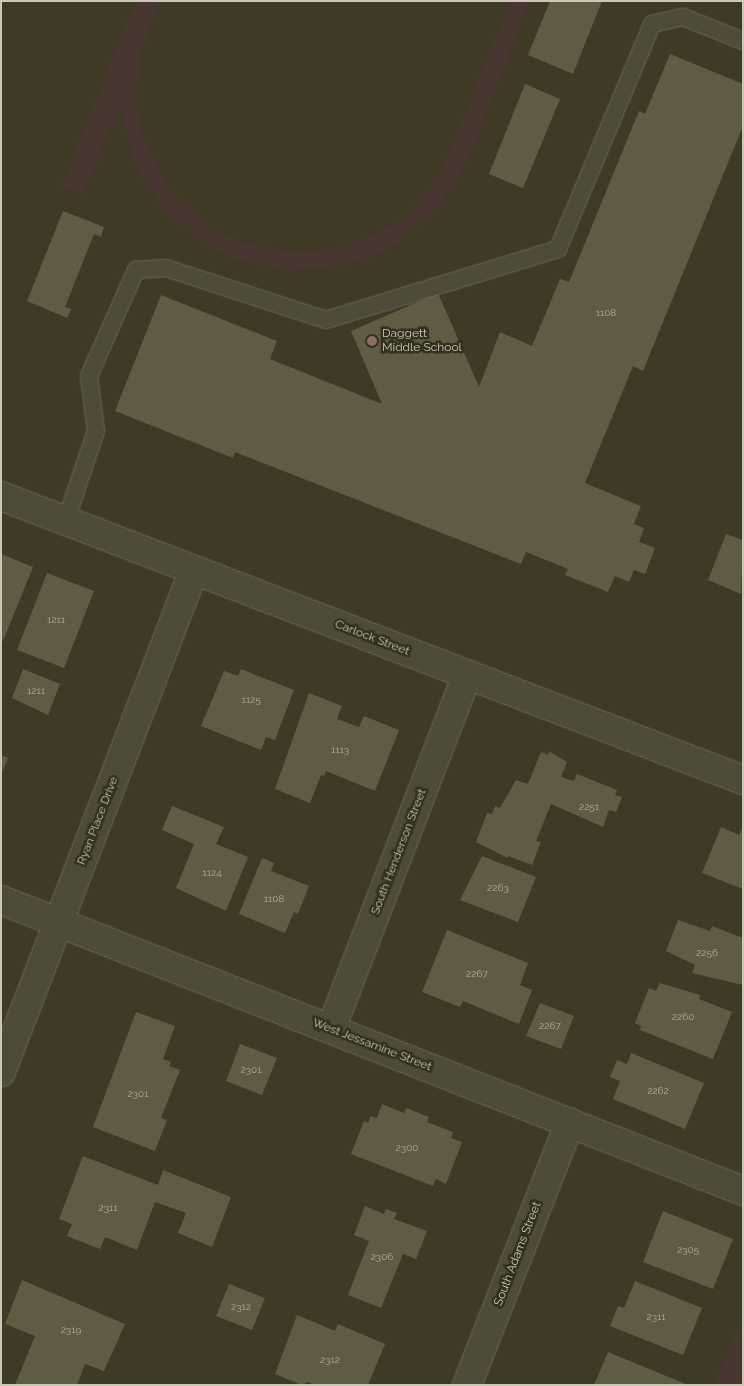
<!DOCTYPE html>
<html>
<head>
<meta charset="utf-8">
<style>
	body { margin:0 }
	#map { position:relative; width:744px; height:1386px; overflow:hidden; background:#3e3a25; font-family:Raleway,sans-serif }
	div>[style] { position:absolute }
	.green>* { inset:0; background:#483730 }
	.building>* { inset:0; background:#605c44 }
	.roads { filter:drop-shadow(0 0 1px #6c6957) drop-shadow(0 0 1px #6c6957) }
	.lane>* { height:16px; margin:-8px; padding:0 8px; transform-origin:8px; border-radius:8px; background:#4e4b39 }
	.street>* { height:28px; margin:-14px; padding:0 14px; transform-origin:14px; border-radius:14px; background:#4e4b39 }
	.dots>* { width:14px; height:14px; translate:-50% -50%; box-sizing:border-box; border:2px solid #33301e; border-radius:50% }
	span { translate:-50% -50%; white-space:nowrap; text-align:center; line-height:1.15; -webkit-text-stroke:5px #33301e; paint-order:stroke }
	.number-label { font-size:10px; color:#afac99 }
	.number-label span { -webkit-text-stroke-width:0 }
	.poi-label { font-size:12px; color:#c9c7b5 }
	.left { translate:0 -50%; text-align:left }
	.street-label { font-size:12px; color:#c9c7b5 }
	.frame { position:absolute; inset:0; border:2px solid #c9c7b5; pointer-events:none }
</style>
</head>
<body>
<div id="map">
	<div class="green">
		<i style="clip-path:polygon(135px 1px,159px 1px,140px 55px,137px 106px,141px 131px,162px 178px,178px 199px,217px 231px,240px 242px,290px 253px,341px 248px,388px 228px,409px 212px,441px 173px,510px 1px,530px 1px,469px 157px,440px 205px,398px 243px,372px 256px,346px 265px,289px 271px,234px 259px,208px 247px,164px 210px,134px 163px,119px 105px,83px 194px,62px 186px)"></i>
		<i style="clip-path:polygon(743px 1315px,743px 1385px,715px 1385px)"></i>
	</div>
	<div class="building">
		<i style="clip-path:polygon(550px 1px,602px 1px,573px 74px,528px 55px)"></i>
		<i style="clip-path:polygon(670px 54px,743px 84px,743px 126px,643px 371px,633px 366px,585px 483px,641px 506px,634px 524px,644px 528px,639px 542px,655px 548px,645px 574px,634px 570px,629px 582px,615px 576px,608px 592px,565px 575px,568px 569px,526px 552px,521px 564px,235px 452px,233px 458px,115px 411px,161px 295px,277px 341px,270px 359px,382px 404px,351px 331px,438px 293px,479px 387px,500px 332px,532px 346px,560px 279px,569px 282px,639px 111px,645px 114px)"></i>
		<i style="clip-path:polygon(525px 84px,560px 99px,523px 188px,489px 174px)"></i>
		<i style="clip-path:polygon(63px 211px,104px 227px,101px 237px,94px 234px,65px 307px,71px 309px,67px 318px,27px 301px)"></i>
		<i style="clip-path:polygon(726px 534px,743px 540px,741px 594px,708px 580px)"></i>
		<i style="clip-path:polygon(1px 554px,33px 567px,3px 641px,1px 641px)"></i>
		<i style="clip-path:polygon(47px 573px,94px 591px,64px 668px,17px 650px)"></i>
		<i style="clip-path:polygon(23px 669px,60px 684px,48px 715px,12px 698px)"></i>
		<i style="clip-path:polygon(241px 669px,294px 690px,275px 740px,266px 737px,261px 750px,201px 726px,224px 671px,238px 676px)"></i>
		<i style="clip-path:polygon(309px 693px,342px 706px,337px 719px,359px 727px,364px 716px,399px 730px,375px 791px,326px 771px,324px 776px,321px 775px,310px 803px,275px 789px)"></i>
		<i style="clip-path:polygon(549px 751px,567px 762px,561px 777px,574px 781px,577px 774px,617px 790px,615px 795px,622px 797px,616px 812px,609px 810px,603px 827px,551px 804px,536px 841px,541px 842px,532px 865px,508px 856px,508px 858px,476px 842px,487px 813px,492px 814px,495px 806px,500px 808px,516px 780px,528px 784px,541px 752px,548px 755px)"></i>
		<i style="clip-path:polygon(1px 755px,8px 758px,1px 775px)"></i>
		<i style="clip-path:polygon(172px 806px,224px 827px,216px 844px,248px 857px,226px 911px,176px 888px,194px 844px,162px 830px)"></i>
		<i style="clip-path:polygon(743px 826px,743px 889px,702px 873px,721px 827px,739px 835px)"></i>
		<i style="clip-path:polygon(482px 856px,536px 877px,518px 922px,460px 900px)"></i>
		<i style="clip-path:polygon(262px 858px,274px 863px,271px 871px,309px 886px,298px 914px,294px 912px,285px 933px,239px 914px)"></i>
		<i style="clip-path:polygon(678px 920px,710px 931px,712px 926px,743px 938px,743px 985px,692px 973px,695px 965px,666px 951px)"></i>
		<i style="clip-path:polygon(447px 930px,528px 963px,520px 985px,532px 990px,519px 1024px,463px 1001px,460px 1007px,422px 992px)"></i>
		<i style="clip-path:polygon(660px 983px,700px 995px,699px 999px,732px 1012px,713px 1059px,640px 1030px,641px 1026px,635px 1023px,649px 988px,656px 991px)"></i>
		<i style="clip-path:polygon(540px 1003px,574px 1016px,561px 1049px,526px 1036px)"></i>
		<i style="clip-path:polygon(136px 1012px,175px 1026px,163px 1059px,171px 1062px,169px 1066px,180px 1070px,161px 1118px,167px 1120px,155px 1151px,93px 1127px)"></i>
		<i style="clip-path:polygon(240px 1044px,277px 1058px,262px 1095px,226px 1081px)"></i>
		<i style="clip-path:polygon(631px 1053px,704px 1083px,685px 1129px,613px 1099px,620px 1081px,610px 1077px,617px 1060px,627px 1064px)"></i>
		<i style="clip-path:polygon(382px 1104px,404px 1113px,406px 1108px,429px 1117px,427px 1122px,453px 1132px,451px 1138px,462px 1142px,446px 1184px,436px 1179px,433px 1186px,351px 1154px,364px 1121px,368px 1123px,371px 1116px,377px 1118px)"></i>
		<i style="clip-path:polygon(83px 1156px,158px 1185px,163px 1170px,231px 1197px,212px 1247px,178px 1233px,186px 1213px,155px 1202px,137px 1250px,105px 1237px,100px 1249px,67px 1236px,72px 1224px,59px 1219px)"></i>
		<i style="clip-path:polygon(365px 1206px,384px 1214px,386px 1209px,397px 1213px,394px 1219px,427px 1231px,416px 1259px,403px 1254px,381px 1308px,348px 1295px,369px 1241px,354px 1235px)"></i>
		<i style="clip-path:polygon(663px 1211px,733px 1239px,713px 1289px,643px 1262px)"></i>
		<i style="clip-path:polygon(22px 1280px,125px 1324px,104px 1371px,85px 1364px,77px 1385px,15px 1385px,35px 1336px,5px 1324px)"></i>
		<i style="clip-path:polygon(635px 1281px,702px 1308px,683px 1355px,610px 1326px,618px 1306px,624px 1308px)"></i>
		<i style="clip-path:polygon(229px 1284px,265px 1298px,252px 1330px,216px 1316px)"></i>
		<i style="clip-path:polygon(297px 1315px,335px 1331px,338px 1324px,385px 1344px,368px 1385px,315px 1385px,308px 1382px,302px 1385px,275px 1374px)"></i>
		<i style="clip-path:polygon(608px 1352px,688px 1385px,594px 1385px)"></i>
	</div>
	<div class="roads">
		<div class="lane">
			<i style="left:66px;top:520px;width:94px;rotate:-71.4deg"></i>
			<i style="left:96px;top:431px;width:55px;rotate:-97.3deg"></i>
			<i style="left:89px;top:376px;width:116px;rotate:-66.1deg"></i>
			<i style="left:136px;top:270px;width:30px;rotate:-4deg"></i>
			<i style="left:166px;top:268px;width:168px;rotate:18deg"></i>
			<i style="left:326px;top:320px;width:243px;rotate:-17deg"></i>
			<i style="left:558px;top:249px;width:244px;rotate:-67.3deg"></i>
			<i style="left:652px;top:24px;width:32px;rotate:-13deg"></i>
			<i style="left:683px;top:17px;width:65px;rotate:21.8deg"></i>
		</div>
		<div class="street">
			<i style="left:1px;top:496px;width:794px;rotate:20.94deg"></i>
			<i style="left:1px;top:900px;width:797px;rotate:21.41deg"></i>
			<i style="left:331px;top:1029px;width:380px;rotate:-69deg"></i>
			<i style="left:1px;top:1072px;width:538px;rotate:-68.97deg"></i>
			<i style="left:467px;top:1385px;width:282px;rotate:-68.6deg"></i>
		</div>
	</div>
	<div class="dots">
		<i style="left:372px;top:341px;background:#8d6e63"></i>
	</div>
	<div class="number-label">
		<span style="left:606px;top:313px">1108</span>
		<span style="left:56px;top:620px">1211</span>
		<span style="left:36px;top:691px">1211</span>
		<span style="left:251px;top:700px">1125</span>
		<span style="left:340px;top:750px">1113</span>
		<span style="left:589px;top:807px">2251</span>
		<span style="left:212px;top:873px">1124</span>
		<span style="left:498px;top:888px">2263</span>
		<span style="left:274px;top:899px">1108</span>
		<span style="left:707px;top:953px">2256</span>
		<span style="left:477px;top:974px">2267</span>
		<span style="left:683px;top:1017px">2260</span>
		<span style="left:550px;top:1026px">2267</span>
		<span style="left:251px;top:1070px">2301</span>
		<span style="left:658px;top:1091px">2262</span>
		<span style="left:138px;top:1094px">2301</span>
		<span style="left:407px;top:1148px">2300</span>
		<span style="left:108px;top:1208px">2311</span>
		<span style="left:688px;top:1250px">2305</span>
		<span style="left:382px;top:1257px">2306</span>
		<span style="left:241px;top:1307px">2312</span>
		<span style="left:656px;top:1317px">2311</span>
		<span style="left:71px;top:1330px">2319</span>
		<span style="left:330px;top:1360px">2312</span>
	</div>
	<div class="poi-label">
		<span class="left" style="left:382px;top:341px">Daggett<br>Middle School</span>
	</div>
	<div class="street-label">
		<span style="left:372px;top:638px;rotate:21deg">Carlock Street</span>
		<span style="left:98px;top:821px;rotate:-69deg">Ryan Place Drive</span>
		<span style="left:399px;top:852px;rotate:-69deg">South Henderson Street</span>
		<span style="left:372px;top:1045px;rotate:21deg">West Jessamine Street</span>
		<span style="left:518px;top:1254px;rotate:-69deg">South Adams Street</span>
	</div>
	<div class="frame"></div>
</div>
</body>
</html>
